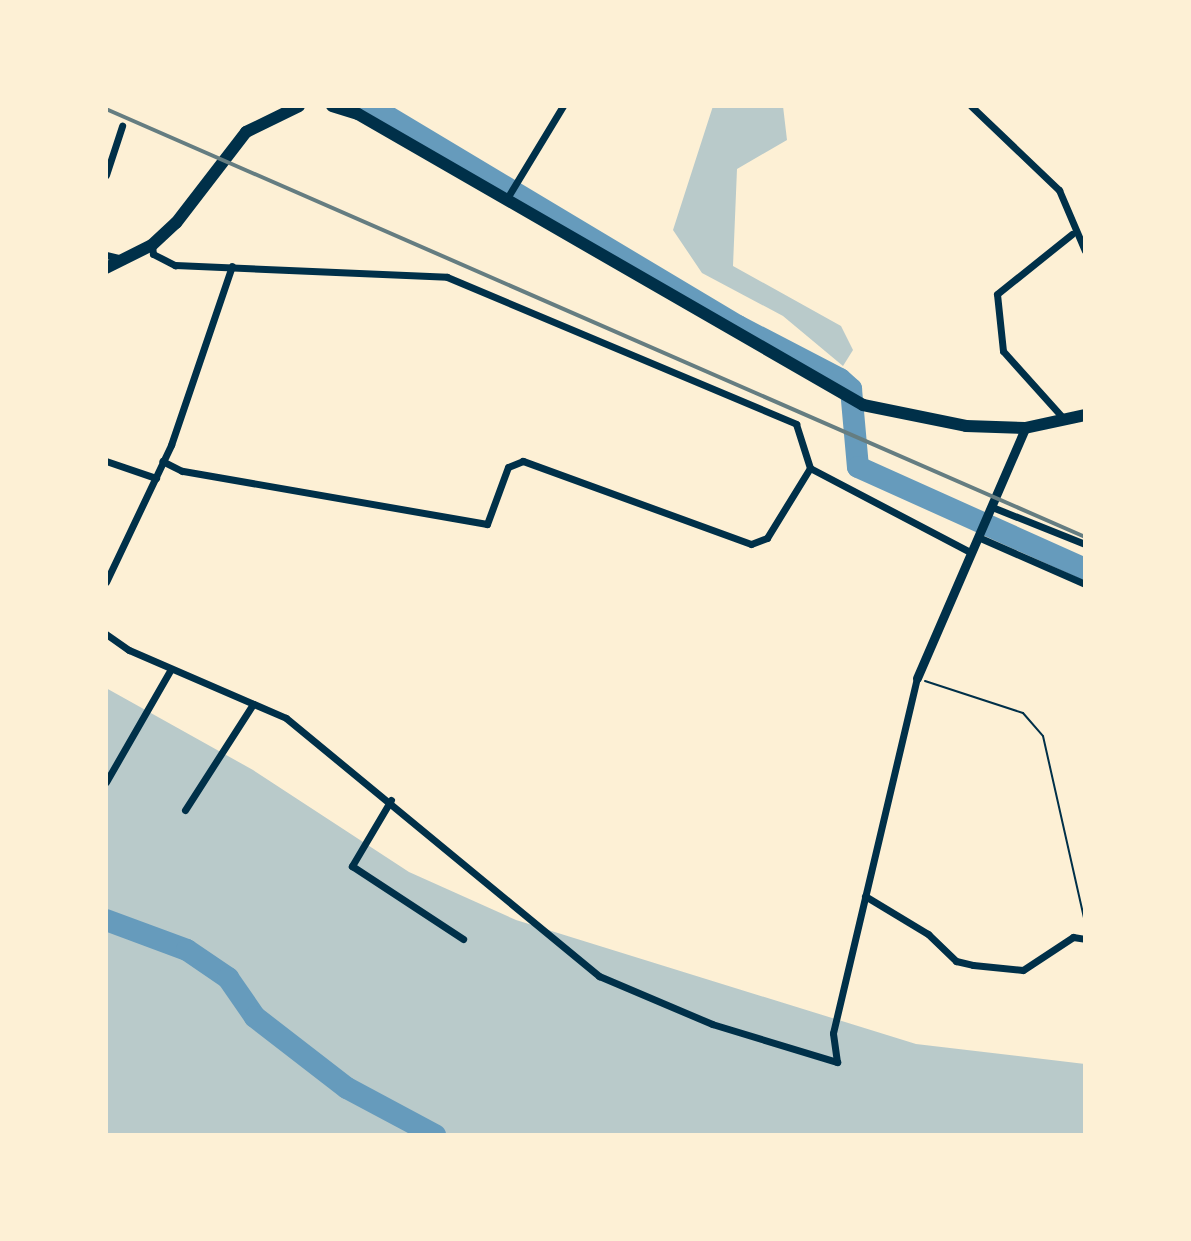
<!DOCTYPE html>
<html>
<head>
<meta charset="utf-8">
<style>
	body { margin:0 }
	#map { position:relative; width:1191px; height:1241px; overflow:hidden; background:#fdf0d5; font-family:"Public Sans",sans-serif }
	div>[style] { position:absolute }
	.green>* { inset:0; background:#b9caca }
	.river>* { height:22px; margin:-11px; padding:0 11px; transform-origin:11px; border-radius:11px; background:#669bbc }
	.path>* { height:2px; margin:-1px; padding:0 1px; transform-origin:1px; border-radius:1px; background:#003049 }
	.minor>* { height:7px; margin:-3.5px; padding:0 3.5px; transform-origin:3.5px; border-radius:3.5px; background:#003049 }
	.tertiary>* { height:9px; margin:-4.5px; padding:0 4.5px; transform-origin:4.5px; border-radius:4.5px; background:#003049 }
	.trunk>* { height:12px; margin:-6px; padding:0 6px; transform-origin:6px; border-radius:6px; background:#003049 }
	.rail>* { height:4px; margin:-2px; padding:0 2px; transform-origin:2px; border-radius:2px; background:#657d81 }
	span { translate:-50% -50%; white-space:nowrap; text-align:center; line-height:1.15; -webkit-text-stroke:8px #fdf0d5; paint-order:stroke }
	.frame { position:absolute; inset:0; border:108px solid #fdf0d5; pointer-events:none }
</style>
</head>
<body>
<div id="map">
	<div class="green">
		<i style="clip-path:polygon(713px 106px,783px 106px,787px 140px,737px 169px,733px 266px,841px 326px,853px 350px,843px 366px,783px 316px,702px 273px,673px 230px)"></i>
		<i style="clip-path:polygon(106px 688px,253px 770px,409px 872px,516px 920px,916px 1044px,1085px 1064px,1085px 1135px,106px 1135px)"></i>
	</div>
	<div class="river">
		<i style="left:370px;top:106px;width:429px;rotate:30.9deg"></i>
		<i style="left:738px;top:326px;width:115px;rotate:27.5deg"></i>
		<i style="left:840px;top:379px;width:15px;rotate:42deg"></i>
		<i style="left:851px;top:389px;width:78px;rotate:84.9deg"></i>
		<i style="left:858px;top:467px;width:249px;rotate:24.2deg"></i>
		<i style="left:106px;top:920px;width:86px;rotate:20.3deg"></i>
		<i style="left:187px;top:950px;width:50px;rotate:34.3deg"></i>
		<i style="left:228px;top:978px;width:47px;rotate:55.3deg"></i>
		<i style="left:255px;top:1017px;width:116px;rotate:37.7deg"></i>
		<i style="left:347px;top:1088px;width:100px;rotate:28.1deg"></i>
	</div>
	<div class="path">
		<i style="left:925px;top:681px;width:103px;rotate:18.1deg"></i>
		<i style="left:1023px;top:713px;width:30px;rotate:49deg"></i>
		<i style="left:1043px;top:736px;width:192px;rotate:77.3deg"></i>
	</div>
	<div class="minor">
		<i style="left:971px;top:106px;width:122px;rotate:43.7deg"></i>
		<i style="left:1059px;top:190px;width:66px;rotate:66.9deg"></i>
		<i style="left:106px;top:175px;width:52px;rotate:-71.9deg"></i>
		<i style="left:506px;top:200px;width:110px;rotate:-58.8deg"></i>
		<i style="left:152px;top:245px;width:9px;rotate:84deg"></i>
		<i style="left:153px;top:254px;width:25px;rotate:27deg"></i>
		<i style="left:175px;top:265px;width:272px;rotate:2.5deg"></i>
		<i style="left:447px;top:277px;width:379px;rotate:22.8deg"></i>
		<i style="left:796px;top:424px;width:46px;rotate:72.3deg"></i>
		<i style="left:810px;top:468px;width:82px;rotate:121.6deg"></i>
		<i style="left:767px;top:538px;width:17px;rotate:159deg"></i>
		<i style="left:751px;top:544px;width:243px;rotate:-160deg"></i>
		<i style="left:523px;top:461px;width:16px;rotate:158deg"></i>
		<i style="left:508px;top:467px;width:61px;rotate:110.2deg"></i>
		<i style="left:487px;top:524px;width:310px;rotate:-170.1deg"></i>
		<i style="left:182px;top:471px;width:22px;rotate:-153deg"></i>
		<i style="left:106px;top:255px;width:17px;rotate:13deg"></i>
		<i style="left:1064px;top:419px;width:91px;rotate:-131.9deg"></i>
		<i style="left:1003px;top:351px;width:57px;rotate:-96deg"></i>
		<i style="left:997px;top:294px;width:96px;rotate:-38.7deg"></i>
		<i style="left:106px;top:461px;width:53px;rotate:18.8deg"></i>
		<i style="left:810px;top:468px;width:181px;rotate:27.7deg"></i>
		<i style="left:992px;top:507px;width:100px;rotate:21.7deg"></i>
		<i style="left:978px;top:537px;width:117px;rotate:23.7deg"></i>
		<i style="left:106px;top:582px;width:152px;rotate:-64.6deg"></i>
		<i style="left:171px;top:445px;width:189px;rotate:-71.2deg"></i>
		<i style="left:106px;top:634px;width:28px;rotate:35deg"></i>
		<i style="left:129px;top:650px;width:171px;rotate:23.4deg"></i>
		<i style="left:286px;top:718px;width:406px;rotate:39.5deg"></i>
		<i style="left:599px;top:976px;width:123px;rotate:23deg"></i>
		<i style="left:712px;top:1024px;width:131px;rotate:16.9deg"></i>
		<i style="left:837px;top:1062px;width:29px;rotate:-98deg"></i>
		<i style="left:833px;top:1033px;width:365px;rotate:-76.7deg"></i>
		<i style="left:106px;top:782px;width:130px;rotate:-60.1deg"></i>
		<i style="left:391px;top:800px;width:77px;rotate:120.6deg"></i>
		<i style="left:352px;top:866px;width:133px;rotate:33.3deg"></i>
		<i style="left:185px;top:810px;width:126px;rotate:-57.3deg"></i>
		<i style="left:865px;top:896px;width:74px;rotate:31.1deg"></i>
		<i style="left:928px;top:934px;width:39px;rotate:44deg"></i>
		<i style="left:956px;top:961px;width:17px;rotate:13deg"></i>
		<i style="left:973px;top:965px;width:50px;rotate:5.7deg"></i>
		<i style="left:1023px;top:970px;width:60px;rotate:-33.4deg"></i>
		<i style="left:1073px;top:937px;width:12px;rotate:9deg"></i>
	</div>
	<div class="tertiary">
		<i style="left:917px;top:678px;width:272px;rotate:-66.6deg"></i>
	</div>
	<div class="trunk">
		<i style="left:332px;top:106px;width:27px;rotate:17deg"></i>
		<i style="left:358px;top:114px;width:583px;rotate:29.95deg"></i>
		<i style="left:863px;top:405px;width:105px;rotate:11.5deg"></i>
		<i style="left:966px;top:426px;width:59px;rotate:1.9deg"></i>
		<i style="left:1025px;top:428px;width:61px;rotate:-12.2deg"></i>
		<i style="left:106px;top:268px;width:51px;rotate:-26.6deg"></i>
		<i style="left:152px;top:245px;width:33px;rotate:-43deg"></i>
		<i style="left:176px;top:223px;width:115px;rotate:-52.4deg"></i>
		<i style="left:246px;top:132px;width:59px;rotate:-26.1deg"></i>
	</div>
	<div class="rail">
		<i style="left:106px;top:109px;width:1068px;rotate:23.61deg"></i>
	</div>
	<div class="frame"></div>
</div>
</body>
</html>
